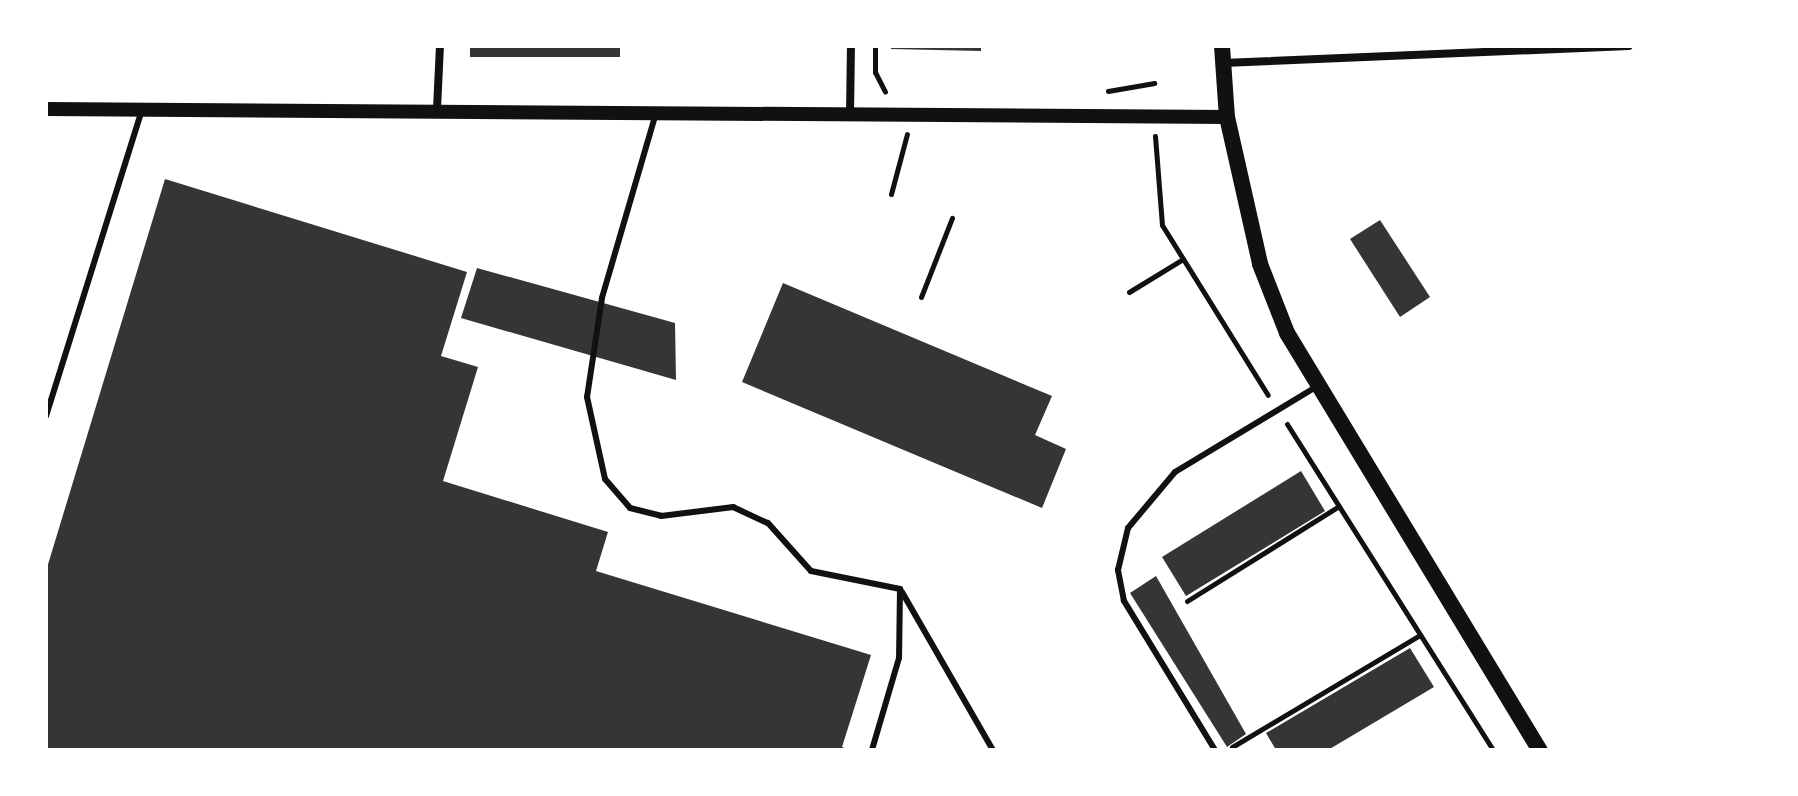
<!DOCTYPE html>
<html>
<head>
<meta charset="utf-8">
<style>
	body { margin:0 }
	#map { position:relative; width:1798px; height:796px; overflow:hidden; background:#fff; font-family:"Roboto Condensed",sans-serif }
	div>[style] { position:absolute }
	.building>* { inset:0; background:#353535 }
	.path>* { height:5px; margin:-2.5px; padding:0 2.5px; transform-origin:2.5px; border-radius:2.5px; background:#111 }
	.service>* { height:6px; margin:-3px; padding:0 3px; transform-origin:3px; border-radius:3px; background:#111 }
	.minor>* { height:8px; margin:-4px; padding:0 4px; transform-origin:4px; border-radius:4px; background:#111 }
	.tertiary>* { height:14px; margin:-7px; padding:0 7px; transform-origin:7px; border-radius:7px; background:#111 }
	.secondary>* { height:16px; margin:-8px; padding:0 8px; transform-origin:8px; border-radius:8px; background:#111 }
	span { translate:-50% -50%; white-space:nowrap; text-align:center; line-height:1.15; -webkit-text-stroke:8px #fff; paint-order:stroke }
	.frame { position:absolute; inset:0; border:48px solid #fff; pointer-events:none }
</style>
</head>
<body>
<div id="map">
	<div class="building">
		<i style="clip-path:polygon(470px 46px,620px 46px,620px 57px,470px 57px)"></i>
		<i style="clip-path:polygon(891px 46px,981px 46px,981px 51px,891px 49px)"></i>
		<i style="clip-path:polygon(165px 179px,467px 272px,441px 356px,478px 367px,443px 481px,608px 532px,596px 571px,871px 655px,842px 747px,850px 750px,46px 750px,46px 571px)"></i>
		<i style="clip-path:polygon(1380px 220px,1430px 297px,1400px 317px,1350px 239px)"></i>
		<i style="clip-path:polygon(477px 268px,675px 323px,676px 380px,461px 318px)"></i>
		<i style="clip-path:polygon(783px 283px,1052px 396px,1035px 435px,1066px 449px,1042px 508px,742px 382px)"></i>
		<i style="clip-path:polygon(1301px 471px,1325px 511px,1186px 596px,1162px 557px)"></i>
		<i style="clip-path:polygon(1156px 576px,1246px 734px,1227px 747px,1130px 593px)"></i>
		<i style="clip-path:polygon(1410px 648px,1434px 687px,1328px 750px,1276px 750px,1266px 733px)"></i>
	</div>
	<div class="path">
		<i style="left:875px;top:46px;width:26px;rotate:90deg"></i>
		<i style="left:875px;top:72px;width:22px;rotate:63deg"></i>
		<i style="left:1108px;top:91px;width:47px;rotate:-9.9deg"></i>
		<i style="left:1155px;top:136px;width:89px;rotate:85.5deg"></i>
		<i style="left:1162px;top:225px;width:200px;rotate:58.1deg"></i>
		<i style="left:891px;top:194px;width:62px;rotate:-75.1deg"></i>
		<i style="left:1129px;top:292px;width:63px;rotate:-31.4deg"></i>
		<i style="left:921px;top:297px;width:85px;rotate:-68.6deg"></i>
		<i style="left:1287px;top:424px;width:386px;rotate:57.7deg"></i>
		<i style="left:1187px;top:601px;width:179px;rotate:-32deg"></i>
		<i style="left:1232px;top:747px;width:219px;rotate:-30.8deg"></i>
	</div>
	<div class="service">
		<i style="left:656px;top:113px;width:193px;rotate:106.3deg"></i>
		<i style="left:602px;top:298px;width:100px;rotate:98.6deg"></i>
		<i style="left:587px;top:397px;width:84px;rotate:77.6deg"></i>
		<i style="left:605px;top:479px;width:38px;rotate:49deg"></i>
		<i style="left:630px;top:508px;width:32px;rotate:14deg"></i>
		<i style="left:661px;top:516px;width:73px;rotate:-7.1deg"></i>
		<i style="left:733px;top:507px;width:38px;rotate:25deg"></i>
		<i style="left:768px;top:523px;width:64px;rotate:48.1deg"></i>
		<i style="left:811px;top:571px;width:91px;rotate:11.4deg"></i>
		<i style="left:900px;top:589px;width:69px;rotate:90.8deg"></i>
		<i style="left:899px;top:658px;width:96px;rotate:106.4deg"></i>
		<i style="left:46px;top:416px;width:322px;rotate:-72.6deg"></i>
		<i style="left:902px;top:592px;width:182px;rotate:60.1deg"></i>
		<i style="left:1215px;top:750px;width:175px;rotate:-121.4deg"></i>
		<i style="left:1124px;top:601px;width:32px;rotate:-101deg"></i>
		<i style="left:1118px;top:570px;width:43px;rotate:-76.6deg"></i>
		<i style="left:1128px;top:528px;width:73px;rotate:-50deg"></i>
		<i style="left:1175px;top:472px;width:165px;rotate:-31.1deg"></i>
	</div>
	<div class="minor">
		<i style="left:1223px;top:63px;width:406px;rotate:-2.4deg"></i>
		<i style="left:437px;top:109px;width:63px;rotate:-87.3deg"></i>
		<i style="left:850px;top:115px;width:69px;rotate:-89.2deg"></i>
	</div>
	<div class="tertiary">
		<i style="left:46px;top:109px;width:1181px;rotate:0.39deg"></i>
	</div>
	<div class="secondary">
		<i style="left:1222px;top:46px;width:71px;rotate:86deg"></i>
		<i style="left:1227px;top:117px;width:151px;rotate:77.3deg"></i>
		<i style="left:1260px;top:264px;width:74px;rotate:68.6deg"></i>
		<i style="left:1287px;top:333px;width:488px;rotate:58.8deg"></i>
	</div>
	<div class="frame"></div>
</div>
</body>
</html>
